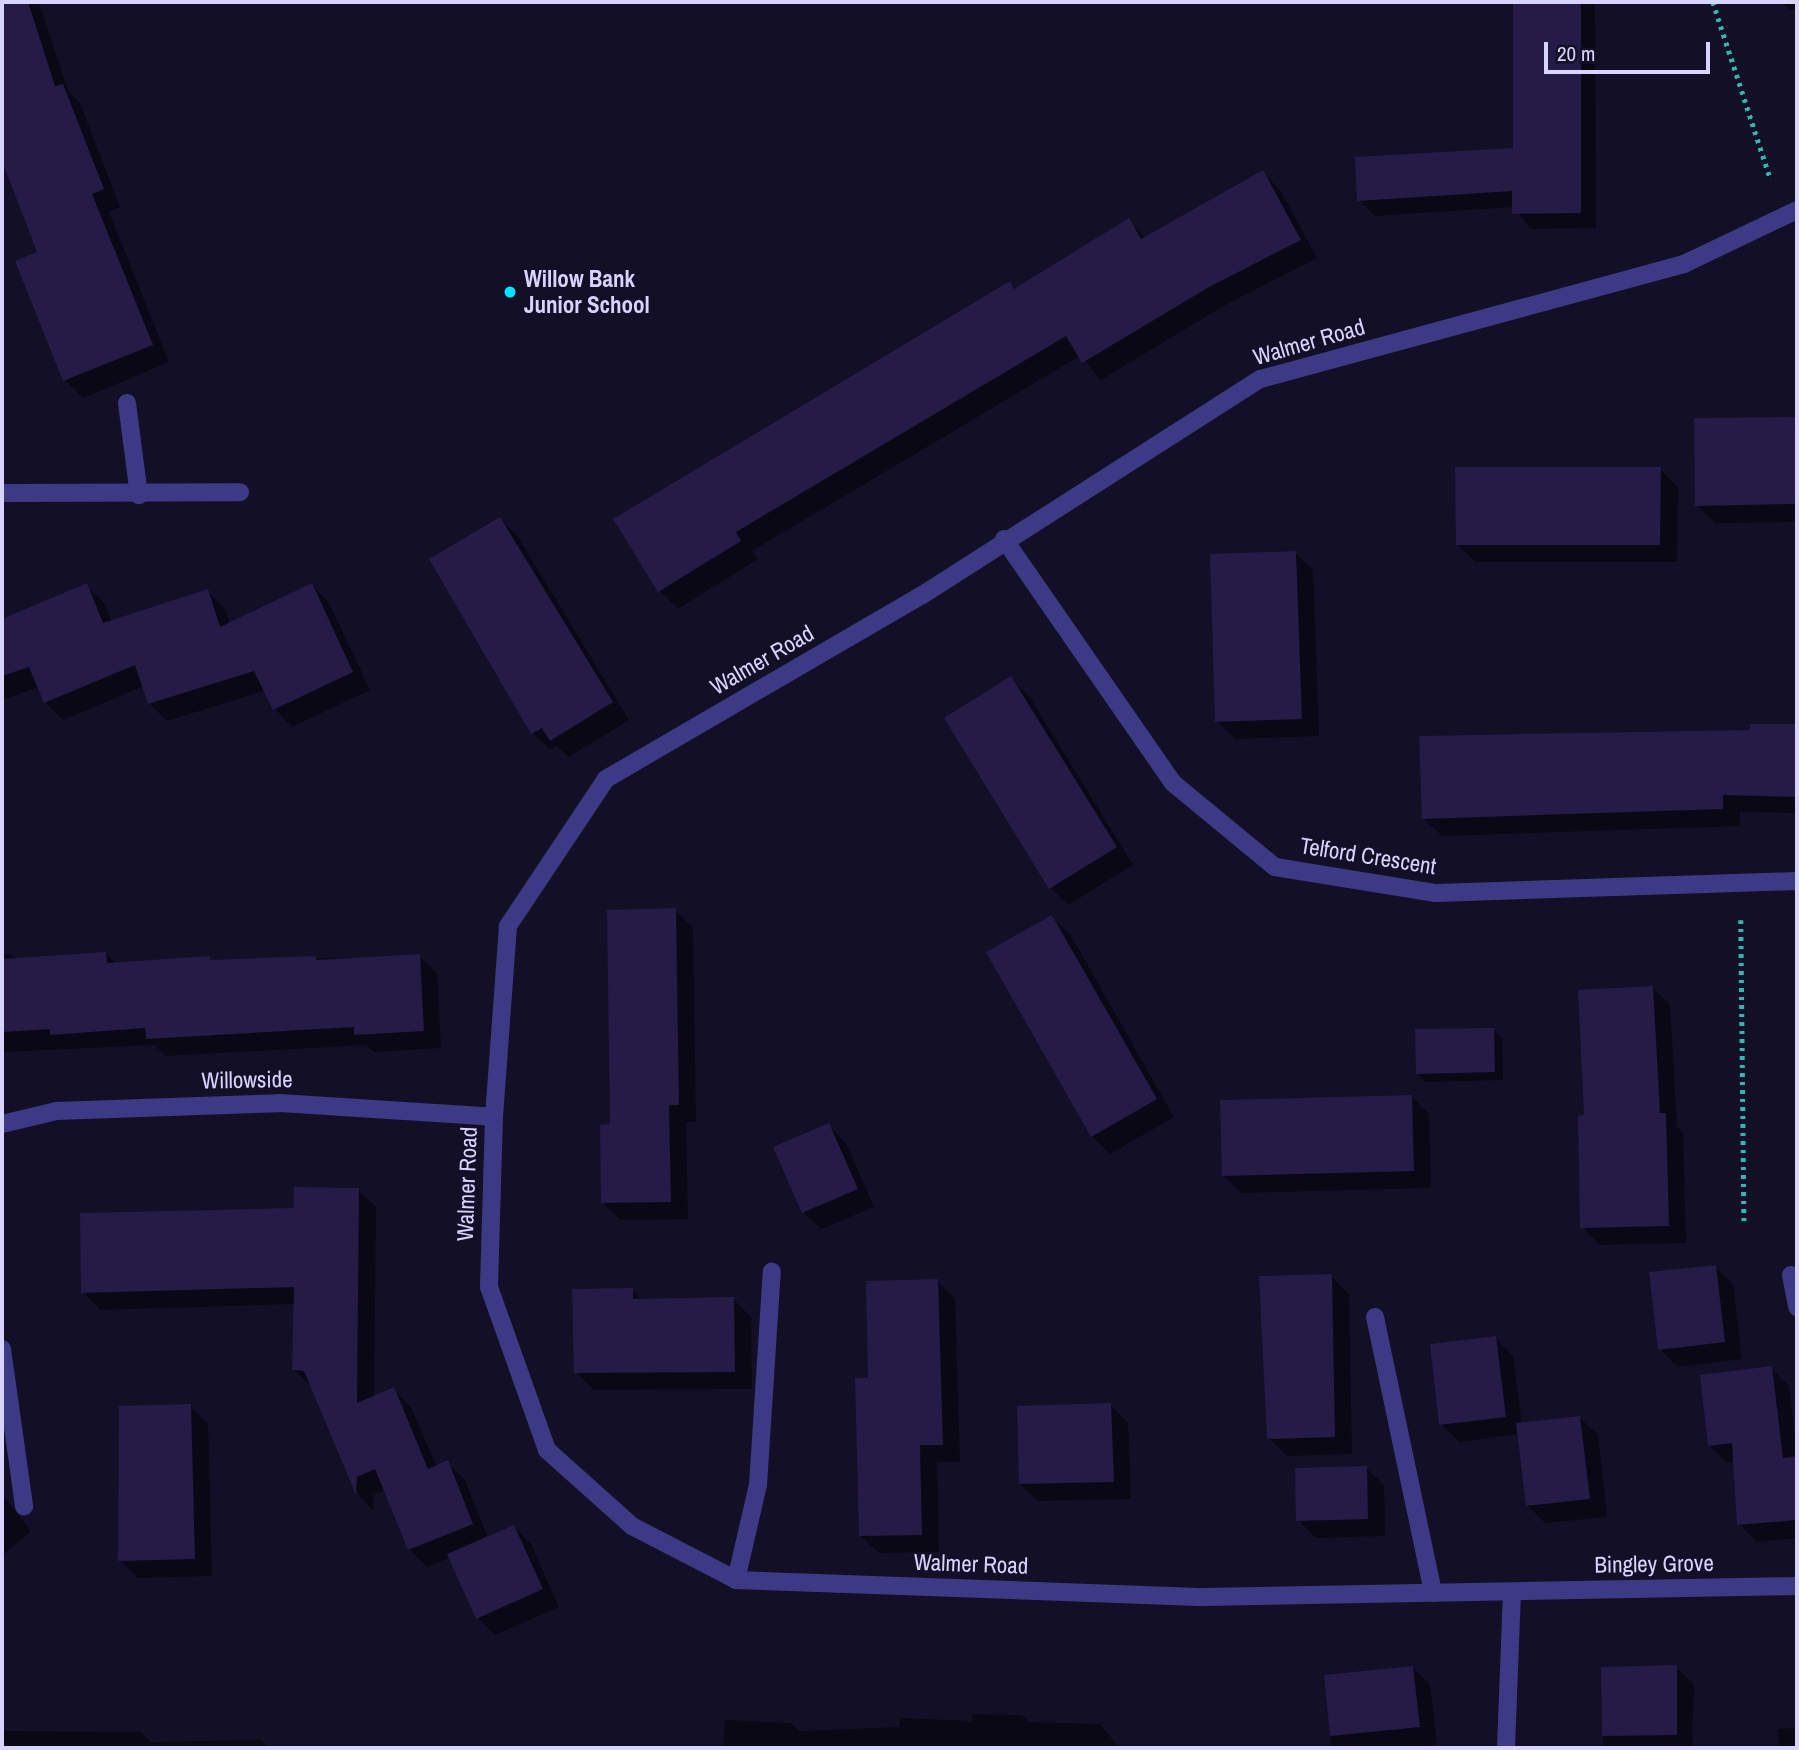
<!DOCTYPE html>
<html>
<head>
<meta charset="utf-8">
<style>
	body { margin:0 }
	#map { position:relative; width:1799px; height:1750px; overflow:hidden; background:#130f26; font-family:"Archivo Narrow",sans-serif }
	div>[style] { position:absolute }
	.shadow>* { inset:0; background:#0007 }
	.building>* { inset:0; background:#241b47 }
	.path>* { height:4.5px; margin-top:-2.25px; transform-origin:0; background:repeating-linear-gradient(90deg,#2fb8b0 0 3.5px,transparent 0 8.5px) }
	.minor>* { height:18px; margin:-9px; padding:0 9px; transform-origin:9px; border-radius:9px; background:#3d3a85 }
	.dots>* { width:19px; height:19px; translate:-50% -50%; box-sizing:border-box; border:4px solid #130f26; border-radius:50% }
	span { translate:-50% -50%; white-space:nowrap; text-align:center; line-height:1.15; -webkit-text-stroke:5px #130f26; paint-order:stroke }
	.poi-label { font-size:23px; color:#d9d4ff; font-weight:700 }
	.left { translate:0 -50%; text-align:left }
	.street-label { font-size:23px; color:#d9d4ff }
	.frame { position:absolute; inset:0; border:4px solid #d9d4ff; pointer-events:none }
	.scale { position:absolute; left:1544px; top:42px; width:166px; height:32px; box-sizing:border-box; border:4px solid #d9d4ff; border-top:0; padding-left:9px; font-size:21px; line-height:24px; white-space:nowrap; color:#d9d4ff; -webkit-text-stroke:5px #130f26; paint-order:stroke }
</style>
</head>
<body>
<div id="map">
	<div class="shadow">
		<i style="clip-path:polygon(2px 2px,39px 2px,68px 91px,80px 103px,120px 207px,109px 212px,169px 362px,83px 398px,65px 380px,39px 253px,2px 157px)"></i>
		<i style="clip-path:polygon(1514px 2px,1595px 2px,1596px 228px,1530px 229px,1514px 207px,1375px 216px,1359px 200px,1514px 150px)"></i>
		<i style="clip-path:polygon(1782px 2px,1797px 2px,1797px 10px,1790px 10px)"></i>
		<i style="clip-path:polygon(1263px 173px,1280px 190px,1317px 258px,1227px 304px,1101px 380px,1080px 356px,752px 551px,758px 559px,678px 609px,660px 591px,616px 520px,1010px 283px,1016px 290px,1128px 221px,1146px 238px)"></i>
		<i style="clip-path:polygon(1797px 419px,1797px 522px,1715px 523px,1697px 505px,1696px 420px)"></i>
		<i style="clip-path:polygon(1660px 469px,1678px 487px,1677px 562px,1475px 562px,1457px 544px)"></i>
		<i style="clip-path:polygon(500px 519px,518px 537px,629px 720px,569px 757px,557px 746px,550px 750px,532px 732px)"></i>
		<i style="clip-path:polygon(1295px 553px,1313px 570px,1319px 736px,1235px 739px,1217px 721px)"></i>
		<i style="clip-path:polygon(86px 585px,104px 603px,112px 622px,208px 591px,225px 609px,230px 624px,312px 585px,329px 603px,370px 690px,292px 727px,275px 709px,266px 690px,167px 721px,149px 703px,144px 686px,63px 720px,45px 702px,39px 687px,2px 700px,2px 621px)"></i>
		<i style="clip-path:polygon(1011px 679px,1029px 696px,1133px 865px,1068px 905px,1051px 888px)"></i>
		<i style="clip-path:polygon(1752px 725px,1797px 725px,1797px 813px,1740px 812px,1740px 826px,1442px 836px,1424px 819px,1752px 732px)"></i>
		<i style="clip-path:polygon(675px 910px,693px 928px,696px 1122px,686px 1122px,688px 1219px,621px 1220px,603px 1203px,612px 1126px)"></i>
		<i style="clip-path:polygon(1052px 917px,1070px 934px,1174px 1117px,1110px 1154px,1092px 1136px)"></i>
		<i style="clip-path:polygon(10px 954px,16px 959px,106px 954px,116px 964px,419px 956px,437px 973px,441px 1048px,374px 1052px,366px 1045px,165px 1056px,155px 1045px,2px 1052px,2px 955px)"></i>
		<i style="clip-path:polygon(1652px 987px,1670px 1005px,1677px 1127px,1683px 1133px,1686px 1243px,1600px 1245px,1582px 1227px)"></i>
		<i style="clip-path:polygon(1493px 1029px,1502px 1038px,1503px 1080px,1426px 1082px,1418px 1074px)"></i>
		<i style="clip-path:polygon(1412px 1097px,1429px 1114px,1431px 1188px,1241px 1193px,1223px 1175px)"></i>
		<i style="clip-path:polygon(828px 1125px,846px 1143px,874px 1207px,821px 1229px,803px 1212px)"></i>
		<i style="clip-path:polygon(358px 1190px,376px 1207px,374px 1398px,394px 1390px,411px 1407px,437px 1467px,448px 1463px,465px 1480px,488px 1538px,514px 1527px,531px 1544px,559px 1607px,495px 1635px,478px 1618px,451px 1557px,427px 1567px,409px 1549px,385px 1490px,374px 1495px,373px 1510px,358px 1494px,313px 1388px,294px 1370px,295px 1304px,100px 1310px,83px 1292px)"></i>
		<i style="clip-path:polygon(1715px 1267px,1733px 1284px,1742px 1359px,1678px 1367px,1660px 1349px)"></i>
		<i style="clip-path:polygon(1331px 1276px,1349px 1294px,1352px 1454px,1287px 1456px,1269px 1438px)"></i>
		<i style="clip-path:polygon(937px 1281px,955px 1299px,960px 1462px,937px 1462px,939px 1552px,879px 1553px,861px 1536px,869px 1380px)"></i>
		<i style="clip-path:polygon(632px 1289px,643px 1301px,733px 1299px,751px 1317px,752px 1389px,594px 1390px,576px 1372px)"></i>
		<i style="clip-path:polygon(1495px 1338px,1513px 1356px,1522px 1425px,1580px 1418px,1598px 1435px,1607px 1517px,1545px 1523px,1528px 1506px,1519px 1434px,1459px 1442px,1441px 1424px)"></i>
		<i style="clip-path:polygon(1771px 1368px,1789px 1386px,1797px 1455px,1797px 1538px,1757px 1542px,1739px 1524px,1735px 1462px,1727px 1463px,1709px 1445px)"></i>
		<i style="clip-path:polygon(1111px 1405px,1128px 1423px,1131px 1499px,1038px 1501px,1020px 1484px)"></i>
		<i style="clip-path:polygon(190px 1406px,208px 1424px,212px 1576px,138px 1578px,120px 1560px)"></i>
		<i style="clip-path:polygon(1366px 1468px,1384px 1485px,1385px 1536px,1316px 1538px,1298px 1520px)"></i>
		<i style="clip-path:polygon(2px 1494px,31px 1531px,2px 1556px)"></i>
		<i style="clip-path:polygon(1413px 1667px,1430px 1685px,1437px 1744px,1425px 1748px,1331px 1748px,1326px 1677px)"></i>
		<i style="clip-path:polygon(1676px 1667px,1694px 1685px,1692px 1748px,1603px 1748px,1603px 1668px)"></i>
		<i style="clip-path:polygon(972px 1714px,1022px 1715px,1028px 1722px,1100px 1724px,1118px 1746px,1167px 1748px,723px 1748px,725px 1720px,791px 1723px,799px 1731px,899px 1727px,900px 1718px,972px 1721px)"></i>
		<i style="clip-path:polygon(1797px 1728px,1797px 1748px,1779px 1748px,1778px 1729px)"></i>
		<i style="clip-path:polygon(2px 1731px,141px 1732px,151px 1742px,261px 1740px,269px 1748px,2px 1748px)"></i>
	</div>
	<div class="building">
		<i style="clip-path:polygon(2px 2px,28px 2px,55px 86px,63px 84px,104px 189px,92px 194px,153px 345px,63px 381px,15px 261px,37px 252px,2px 161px)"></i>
		<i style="clip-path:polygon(1513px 2px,1581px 2px,1581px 213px,1512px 214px,1512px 191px,1357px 201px,1355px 157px,1513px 148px)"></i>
		<i style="clip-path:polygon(1263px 170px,1301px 240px,1209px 287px,1082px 363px,1066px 336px,736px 532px,741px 541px,658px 592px,613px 519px,1010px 281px,1014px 289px,1129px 218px,1141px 239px)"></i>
		<i style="clip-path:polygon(1797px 417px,1797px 504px,1695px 506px,1694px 418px)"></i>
		<i style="clip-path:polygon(1455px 467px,1661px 467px,1660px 545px,1456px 545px)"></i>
		<i style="clip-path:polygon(500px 517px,613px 702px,550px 741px,542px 728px,531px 734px,429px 559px)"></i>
		<i style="clip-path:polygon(1296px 551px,1302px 719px,1215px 722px,1210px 554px)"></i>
		<i style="clip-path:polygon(87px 583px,103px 623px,208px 589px,220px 627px,312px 583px,353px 672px,273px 710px,254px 671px,148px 704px,135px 665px,44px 703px,29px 667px,2px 676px,2px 619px)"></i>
		<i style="clip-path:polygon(1011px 676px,1117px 847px,1049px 889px,944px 718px)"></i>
		<i style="clip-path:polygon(1750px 724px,1797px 724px,1797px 797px,1723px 795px,1723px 809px,1422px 819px,1419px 736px,1750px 730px)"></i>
		<i style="clip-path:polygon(676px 908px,679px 1105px,669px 1105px,671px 1202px,601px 1203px,600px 1125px,610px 1124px,607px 910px)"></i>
		<i style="clip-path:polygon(1052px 915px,1157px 1099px,1091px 1137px,986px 952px)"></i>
		<i style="clip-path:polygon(106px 952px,107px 963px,210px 956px,210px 960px,316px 956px,316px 960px,420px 954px,424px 1031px,354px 1035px,354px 1027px,146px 1039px,145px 1028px,50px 1035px,50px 1029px,2px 1032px,2px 959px)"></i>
		<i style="clip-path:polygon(1653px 986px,1660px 1113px,1666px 1113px,1669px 1226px,1580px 1228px,1578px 1116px,1584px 1115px,1578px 990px)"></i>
		<i style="clip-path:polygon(1494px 1028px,1495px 1072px,1416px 1074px,1415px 1029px)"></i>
		<i style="clip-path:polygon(1412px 1095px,1414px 1171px,1222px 1176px,1220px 1100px)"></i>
		<i style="clip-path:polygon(829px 1123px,858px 1189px,802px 1213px,773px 1147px)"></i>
		<i style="clip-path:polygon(294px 1187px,359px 1188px,357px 1403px,394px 1387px,428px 1469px,448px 1460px,473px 1524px,408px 1550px,375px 1469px,357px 1477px,356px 1495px,304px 1371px,292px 1370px,294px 1287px,81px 1293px,80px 1213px,294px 1208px)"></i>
		<i style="clip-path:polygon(1716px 1265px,1725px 1342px,1658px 1350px,1649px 1272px)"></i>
		<i style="clip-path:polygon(1332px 1274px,1335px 1437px,1267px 1439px,1259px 1276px)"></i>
		<i style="clip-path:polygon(938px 1279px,943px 1445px,920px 1445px,922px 1535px,859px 1536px,855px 1378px,868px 1378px,866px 1281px)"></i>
		<i style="clip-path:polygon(633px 1288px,633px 1299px,734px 1297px,735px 1372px,574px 1373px,572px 1289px)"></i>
		<i style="clip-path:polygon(1496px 1336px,1506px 1417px,1439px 1425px,1430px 1344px)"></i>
		<i style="clip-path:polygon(1772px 1366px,1783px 1458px,1797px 1456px,1797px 1520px,1737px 1525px,1732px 1443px,1708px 1446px,1700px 1375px)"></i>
		<i style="clip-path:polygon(1111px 1403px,1114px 1482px,1019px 1484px,1017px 1406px)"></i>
		<i style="clip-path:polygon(191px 1404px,195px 1559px,118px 1561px,119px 1406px)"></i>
		<i style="clip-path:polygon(1580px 1416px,1590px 1499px,1526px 1506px,1516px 1423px)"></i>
		<i style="clip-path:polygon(1367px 1466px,1368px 1519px,1296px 1521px,1295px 1468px)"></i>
		<i style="clip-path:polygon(514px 1525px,543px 1589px,476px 1619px,447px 1554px)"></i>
		<i style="clip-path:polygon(1677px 1665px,1677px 1735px,1602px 1736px,1601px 1667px)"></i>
		<i style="clip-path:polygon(1413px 1666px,1420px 1727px,1330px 1736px,1324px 1675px)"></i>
	</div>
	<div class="path">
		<i style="left:1713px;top:2px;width:187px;rotate:72deg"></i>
		<i style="left:1741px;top:920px;width:303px;rotate:89.4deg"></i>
	</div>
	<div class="minor">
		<i style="left:1797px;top:210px;width:125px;rotate:154.5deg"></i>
		<i style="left:1684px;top:264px;width:439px;rotate:164.8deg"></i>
		<i style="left:1260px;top:379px;width:401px;rotate:147.4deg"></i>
		<i style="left:922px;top:595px;width:366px;rotate:149.8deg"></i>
		<i style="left:606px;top:779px;width:177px;rotate:123.7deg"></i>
		<i style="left:508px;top:926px;width:192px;rotate:94.2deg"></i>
		<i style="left:494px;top:1117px;width:170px;rotate:91.7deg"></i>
		<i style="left:489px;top:1287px;width:173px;rotate:70.4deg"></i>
		<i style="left:547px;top:1450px;width:114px;rotate:41.8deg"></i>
		<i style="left:632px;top:1526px;width:117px;rotate:27.4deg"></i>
		<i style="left:736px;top:1580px;width:469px;rotate:2.1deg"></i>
		<i style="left:1205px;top:1597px;width:592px;rotate:-1.06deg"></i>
		<i style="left:127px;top:403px;width:93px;rotate:82.6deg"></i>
		<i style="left:2px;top:493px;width:238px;rotate:-0.2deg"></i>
		<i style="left:1004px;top:539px;width:297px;rotate:55.3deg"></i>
		<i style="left:1173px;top:783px;width:132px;rotate:39.5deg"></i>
		<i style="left:1275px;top:867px;width:163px;rotate:9.2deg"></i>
		<i style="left:1436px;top:893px;width:361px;rotate:-1.9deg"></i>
		<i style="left:2px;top:1124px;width:56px;rotate:-13.5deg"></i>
		<i style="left:56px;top:1111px;width:224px;rotate:-2deg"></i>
		<i style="left:280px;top:1103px;width:214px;rotate:3.7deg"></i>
		<i style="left:1791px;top:1275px;width:33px;rotate:79deg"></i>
		<i style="left:1375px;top:1317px;width:282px;rotate:78.1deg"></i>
		<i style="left:2px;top:1349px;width:159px;rotate:82deg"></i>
		<i style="left:736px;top:1580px;width:98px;rotate:-77deg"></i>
		<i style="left:758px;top:1485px;width:214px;rotate:-86.3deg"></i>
		<i style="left:1506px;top:1748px;width:156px;rotate:-87.8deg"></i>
	</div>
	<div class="dots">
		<i style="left:510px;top:292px;background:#00e5ff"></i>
	</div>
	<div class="poi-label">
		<span class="left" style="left:524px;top:292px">Willow Bank<br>Junior School</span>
	</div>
	<div class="street-label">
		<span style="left:1309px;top:342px;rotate:-16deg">Walmer Road</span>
		<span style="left:762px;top:660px;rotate:-30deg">Walmer Road</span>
		<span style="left:1368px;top:856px;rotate:9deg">Telford Crescent</span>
		<span style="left:247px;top:1080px;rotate:-1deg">Willowside</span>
		<span style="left:467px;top:1184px;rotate:-88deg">Walmer Road</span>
		<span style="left:971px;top:1564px;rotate:2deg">Walmer Road</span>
		<span style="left:1654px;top:1564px;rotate:-1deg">Bingley Grove</span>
	</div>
	<div class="frame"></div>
	<div class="scale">20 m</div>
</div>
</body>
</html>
